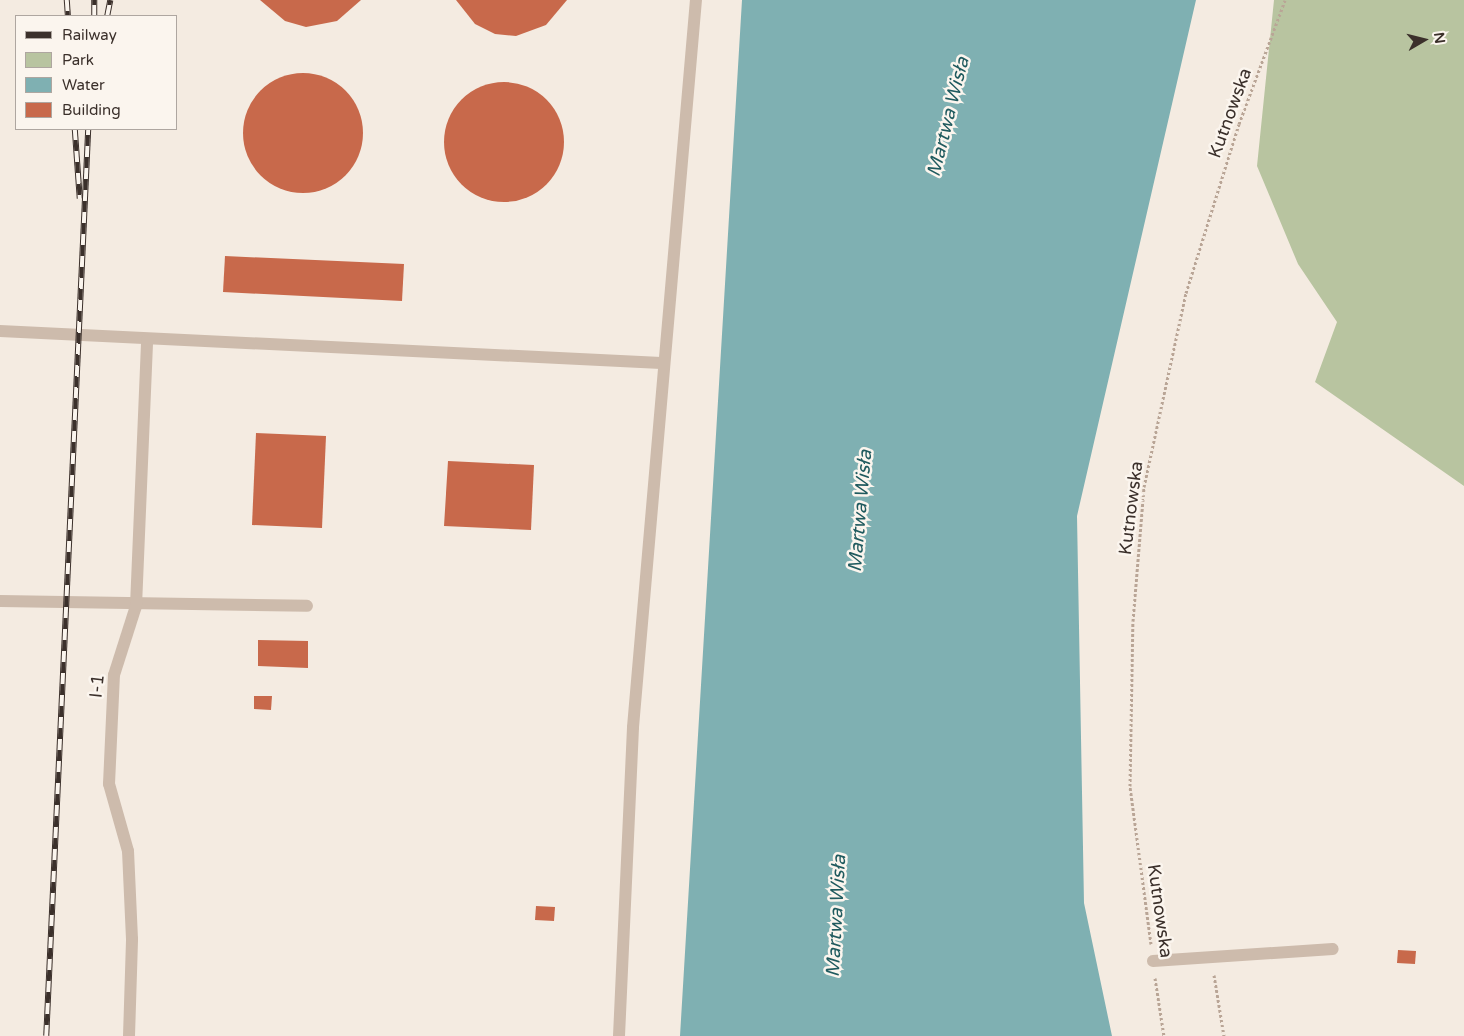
<!DOCTYPE html>
<html>
<head>
<meta charset="utf-8">
<style>
	body { margin:0 }
	#map { position:relative; width:1464px; height:1036px; overflow:hidden; background:#f4ebe1; font-family:"Varela Round",sans-serif }
	div>[style] { position:absolute }
	.green>* { inset:0; background:#b8c4a0 }
	.water>* { inset:0; background:#7fb0b2 }
	.building>* { inset:0; background:#c8694b }
	.round { border-radius:50% }
	.path>* { height:3px; margin-top:-1.5px; transform-origin:0; background:repeating-linear-gradient(90deg,#b9a596 0 2.5px,transparent 0 5px) }
	.lane>* { height:12px; margin:-6px; padding:0 6px; transform-origin:6px; border-radius:6px; background:#cdbbac }
	.rail>* { height:5.5px; margin-top:-2.75px; transform-origin:0; background:repeating-linear-gradient(90deg,#fbf5ee 0 11px,#3b302b 0 22px); box-sizing:border-box; border-block:1px solid #3b302b }
	span { translate:-50% -50%; white-space:nowrap; text-align:center; line-height:1.15; -webkit-text-stroke:5px #fbf5ee; paint-order:stroke }
	.street-label { font-size:18px; color:#3b302b }
	.water-label { font-size:19px; color:#1f5a5e; font-style:italic }
	.legend { position:absolute; left:15px; top:15px; width:162px; height:115px; box-sizing:border-box; background:#fbf5ee; border:1px solid #aea6a0; margin:0; padding:6px 9px; list-style:none; font-size:15px; color:#3b302b }
	.legend li { display:flex; align-items:center; gap:10px; height:25px }
	.legend b { width:25px; border:1px solid #aea6a0 }
	.north { position:absolute; left:1399px; top:15px; width:50px; height:50px; -webkit-text-stroke:4px #fbf5ee; paint-order:stroke; rotate:82deg; font-size:14px; font-weight:700; line-height:20px; text-align:center; color:#3b302b }
	.north::after { content:''; display:block; margin:auto; width:18px; height:22px; background:#3b302b; clip-path:polygon(50% 0,100% 100%,50% 72%,0 100%) }
</style>
</head>
<body>
<div id="map">
	<div class="green">
		<i style="clip-path:polygon(1274px 0,1464px 0,1464px 486px,1315px 382px,1337px 322px,1298px 264px,1257px 166px)"></i>
	</div>
	<div class="water">
		<i style="clip-path:polygon(742px 0,1196px 0,1077px 516px,1084px 903px,1112px 1036px,680px 1036px)"></i>
	</div>
	<div class="building">
		<i style="clip-path:polygon(260px 0,361px 0,337px 21px,306px 27px,285px 21px)"></i>
		<i style="clip-path:polygon(456px 0,567px 0,546px 25px,516px 36px,495px 34px,475px 24px)"></i>
		<i class="round" style="left:243px;top:73px;width:120px;height:120px"></i>
		<i class="round" style="left:444px;top:82px;width:120px;height:120px"></i>
		<i style="clip-path:polygon(225px 256px,404px 264px,402px 301px,223px 292px)"></i>
		<i style="clip-path:polygon(256px 433px,326px 436px,322px 528px,252px 525px)"></i>
		<i style="clip-path:polygon(448px 461px,534px 465px,531px 530px,444px 526px)"></i>
		<i style="clip-path:polygon(258px 640px,308px 641px,308px 668px,258px 666px)"></i>
		<i style="clip-path:polygon(254px 696px,272px 696px,271px 710px,254px 709px)"></i>
		<i style="clip-path:polygon(536px 906px,555px 907px,554px 921px,535px 920px)"></i>
		<i style="clip-path:polygon(1398px 950px,1416px 951px,1415px 964px,1397px 963px)"></i>
	</div>
	<div class="path">
		<i style="left:1151px;top:944px;width:159px;rotate:-97.6deg"></i>
		<i style="left:1130px;top:786px;width:165px;rotate:-89deg"></i>
		<i style="left:1133px;top:621px;width:134px;rotate:-85.3deg"></i>
		<i style="left:1144px;top:487px;width:198px;rotate:-77.8deg"></i>
		<i style="left:1186px;top:293px;width:177px;rotate:-72.6deg"></i>
		<i style="left:1239px;top:124px;width:132px;rotate:-69.6deg"></i>
		<i style="left:1214px;top:975px;width:62px;rotate:80.7deg"></i>
		<i style="left:1155px;top:978px;width:59px;rotate:81.2deg"></i>
	</div>
	<div class="lane">
		<i style="left:0;top:331px;width:662px;rotate:2.77deg"></i>
		<i style="left:0;top:601px;width:307px;rotate:0.9deg"></i>
		<i style="left:1153px;top:961px;width:180px;rotate:-3.8deg"></i>
		<i style="left:129px;top:1036px;width:97px;rotate:-88.2deg"></i>
		<i style="left:132px;top:939px;width:88px;rotate:-92.6deg"></i>
		<i style="left:128px;top:851px;width:70px;rotate:-105.8deg"></i>
		<i style="left:109px;top:784px;width:109px;rotate:-87.4deg"></i>
		<i style="left:114px;top:675px;width:72px;rotate:-72.3deg"></i>
		<i style="left:136px;top:606px;width:266px;rotate:-87.6deg"></i>
		<i style="left:619px;top:1036px;width:309px;rotate:-87.4deg"></i>
		<i style="left:633px;top:727px;width:730px;rotate:-85.05deg"></i>
	</div>
	<div class="rail">
		<i style="left:67px;top:0;width:16px;rotate:86deg"></i>
		<i style="left:94px;top:16px;width:16px;rotate:-90deg"></i>
		<i style="left:107px;top:16px;width:16px;rotate:-79deg"></i>
		<i style="left:75px;top:129px;width:70px;rotate:85.9deg"></i>
		<i style="left:46px;top:1036px;width:908px;rotate:-87.35deg"></i>
	</div>
	<div class="street-label">
		<span style="left:1230px;top:113px;rotate:-70deg">Kutnowska</span>
		<span style="left:1131px;top:508px;rotate:-83deg">Kutnowska</span>
		<span style="left:97px;top:686px;rotate:-84deg">I-1</span>
		<span style="left:1160px;top:911px;rotate:82deg">Kutnowska</span>
	</div>
	<div class="water-label">
		<span style="left:949px;top:117px;rotate:-76deg">Martwa Wisła</span>
		<span style="left:861px;top:511px;rotate:-85deg">Martwa Wisła</span>
		<span style="left:837px;top:916px;rotate:-87deg">Martwa Wisła</span>
	</div>
	<ul class="legend">
	<li><b style="height:6px;background:#3b302b"></b>Railway</li>
	<li><b style="height:14px;background:#b8c4a0"></b>Park</li>
	<li><b style="height:14px;background:#7fb0b2"></b>Water</li>
	<li><b style="height:14px;background:#c8694b"></b>Building</li>
	</ul>
	<div class="north">N</div>
</div>
</body>
</html>
